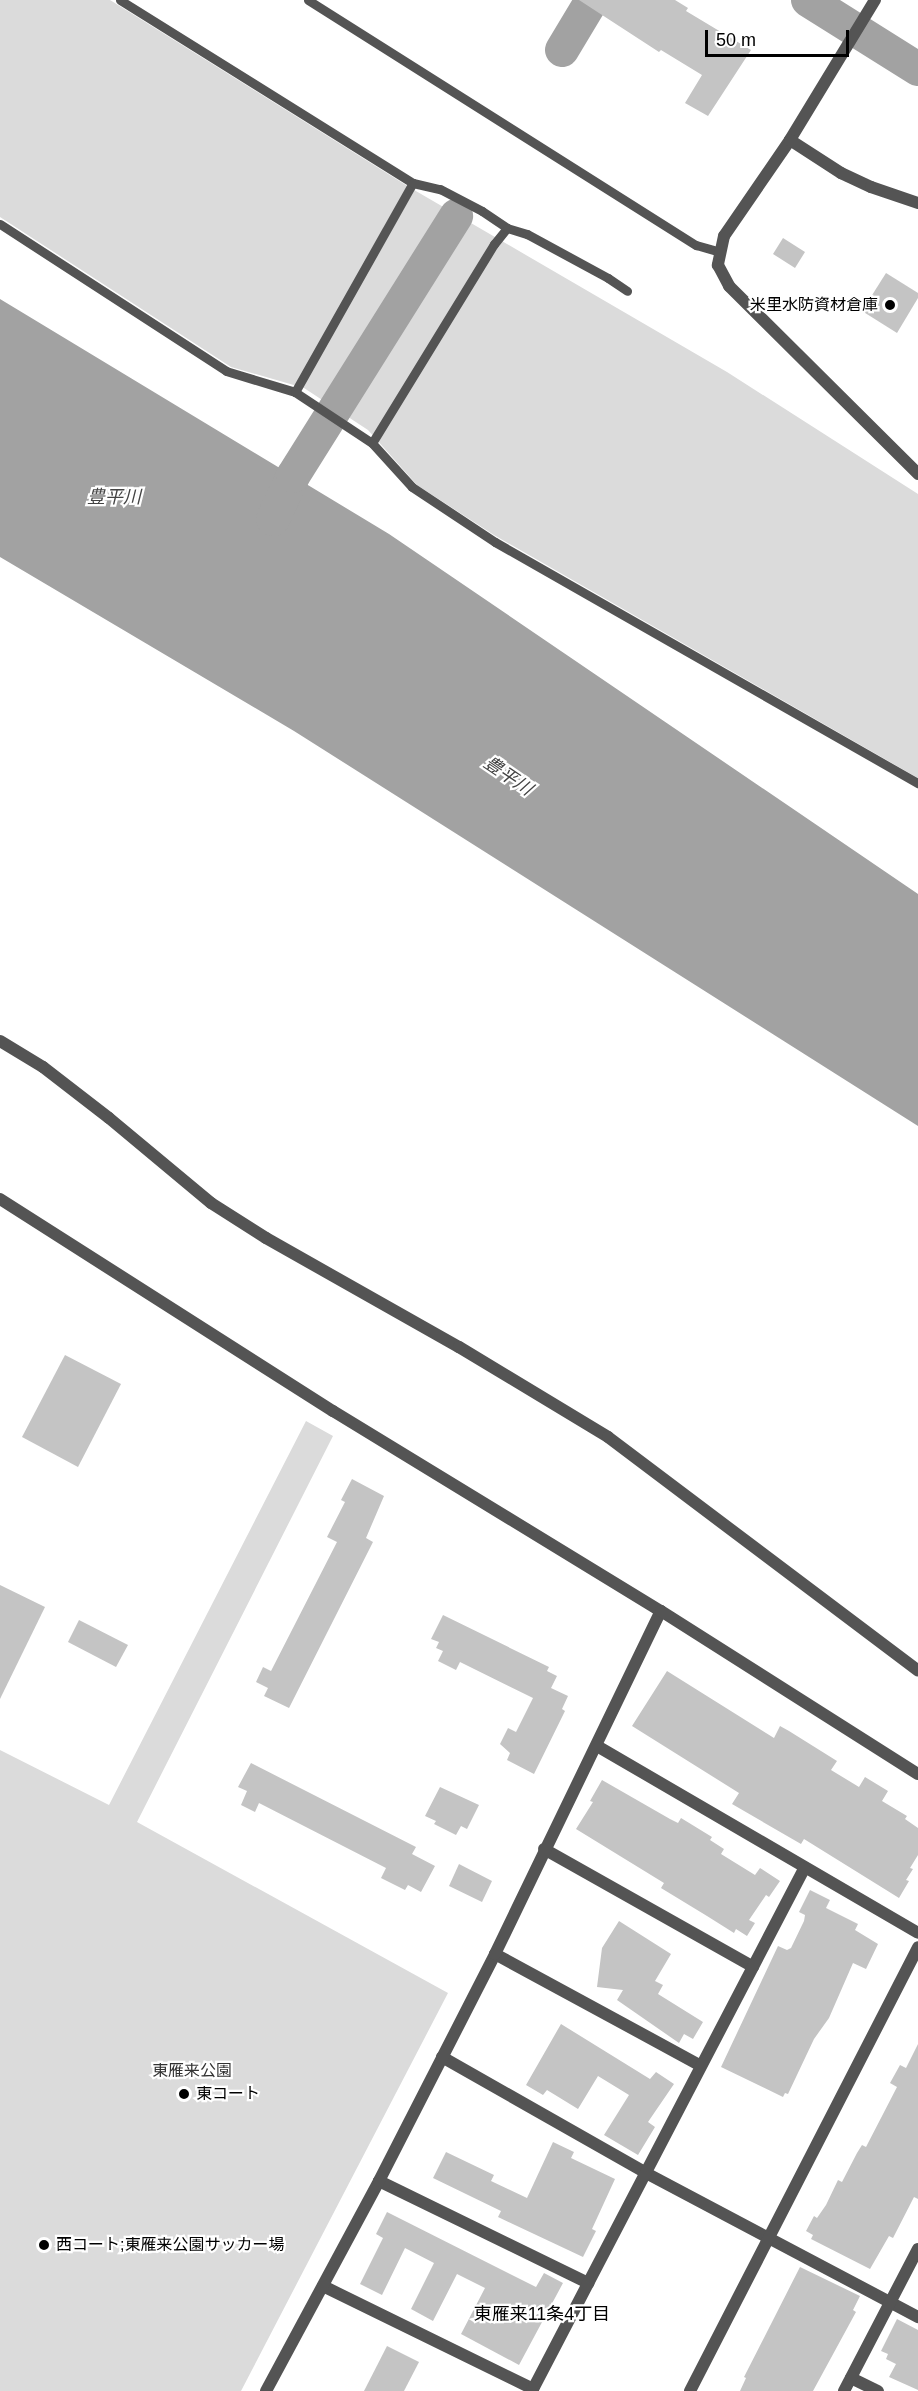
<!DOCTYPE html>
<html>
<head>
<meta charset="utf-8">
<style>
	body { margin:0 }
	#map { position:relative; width:918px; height:2391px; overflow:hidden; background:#fff; font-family:Arial,"Noto Sans JP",sans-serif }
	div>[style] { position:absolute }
	.green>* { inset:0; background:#dbdbdb }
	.water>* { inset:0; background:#a2a2a2 }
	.river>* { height:34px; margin:-17px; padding:0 17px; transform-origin:17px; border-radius:17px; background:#a2a2a2 }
	.building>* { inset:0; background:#c4c4c4 }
	.service>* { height:9px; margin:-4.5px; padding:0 4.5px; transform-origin:4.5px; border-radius:4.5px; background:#545454 }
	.minor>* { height:12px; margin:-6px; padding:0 6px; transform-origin:6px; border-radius:6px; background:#545454 }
	.tertiary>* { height:12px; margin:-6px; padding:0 6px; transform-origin:6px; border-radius:6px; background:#545454 }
	.dots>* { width:16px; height:16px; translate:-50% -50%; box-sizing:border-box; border:3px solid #fff; border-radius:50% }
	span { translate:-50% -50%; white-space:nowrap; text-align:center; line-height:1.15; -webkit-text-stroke:4.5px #fff; paint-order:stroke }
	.poi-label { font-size:16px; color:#000 }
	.right { translate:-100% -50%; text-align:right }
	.left { translate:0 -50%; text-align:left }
	.park-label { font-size:16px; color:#323232 }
	.water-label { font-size:18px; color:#434343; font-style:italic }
	.neighbourhood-label { font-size:18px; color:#000 }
	.scale { position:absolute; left:705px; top:30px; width:144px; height:27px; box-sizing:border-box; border:3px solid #000; border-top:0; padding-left:8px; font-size:18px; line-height:21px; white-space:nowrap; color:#000; -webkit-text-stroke:4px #fff; paint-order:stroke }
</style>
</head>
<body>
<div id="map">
	<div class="green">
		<i style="clip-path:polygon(0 0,110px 0,409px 187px,727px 372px,918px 494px,918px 778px,494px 535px,417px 485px,368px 430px,304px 388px,231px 367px,0 217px)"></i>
		<i style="clip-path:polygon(306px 1421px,333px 1436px,137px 1822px,448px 1993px,241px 2391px,0 2391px,0 1750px,109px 1805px)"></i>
	</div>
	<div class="water">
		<i style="clip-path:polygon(0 299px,389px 534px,918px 894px,918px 1126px,294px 731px,0 557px)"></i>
	</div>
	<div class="river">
		<i style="left:808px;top:0;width:130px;rotate:32.1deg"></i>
		<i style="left:562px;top:50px;width:58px;rotate:-59deg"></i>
		<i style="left:273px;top:519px;width:47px;rotate:-65.1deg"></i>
		<i style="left:293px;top:476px;width:307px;rotate:-57.9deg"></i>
	</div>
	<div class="building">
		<i style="clip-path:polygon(579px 0,675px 0,688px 8px,686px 11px,751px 50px,708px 116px,685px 103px,702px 75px,661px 50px,659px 52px)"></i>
		<i style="clip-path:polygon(783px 238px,805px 252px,795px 268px,773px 254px)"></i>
		<i style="clip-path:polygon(886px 273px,918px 293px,918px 298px,897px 333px,862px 311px)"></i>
		<i style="clip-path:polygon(65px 1355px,121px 1384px,78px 1467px,22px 1437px)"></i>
		<i style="clip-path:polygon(352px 1479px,384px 1496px,366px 1538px,373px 1542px,289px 1708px,264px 1696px,268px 1688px,256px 1682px,263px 1667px,271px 1671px,337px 1542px,327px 1537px,345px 1502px,341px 1500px)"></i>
		<i style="clip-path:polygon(0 1585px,45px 1607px,0 1699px)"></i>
		<i style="clip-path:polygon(443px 1615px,549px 1667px,547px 1671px,557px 1676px,551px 1688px,568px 1696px,562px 1709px,565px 1711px,534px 1774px,507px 1760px,510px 1753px,500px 1744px,508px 1728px,516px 1732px,533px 1698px,460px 1662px,456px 1670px,438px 1661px,443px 1651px,436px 1648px,439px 1642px,431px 1639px)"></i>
		<i style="clip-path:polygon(79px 1620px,128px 1645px,116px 1667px,68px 1642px)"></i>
		<i style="clip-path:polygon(667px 1671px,774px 1738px,780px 1726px,789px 1731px,837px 1761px,831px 1770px,859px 1787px,865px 1777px,888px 1791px,882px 1801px,907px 1816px,905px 1819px,918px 1828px,918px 1855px,910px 1868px,913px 1869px,906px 1880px,909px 1881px,899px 1898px,804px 1839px,801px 1844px,732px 1804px,739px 1793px,632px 1726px)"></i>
		<i style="clip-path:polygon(251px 1763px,416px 1847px,412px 1854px,435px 1866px,421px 1892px,408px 1885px,405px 1890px,381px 1878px,386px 1868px,259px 1803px,255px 1812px,241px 1805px,247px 1791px,238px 1787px)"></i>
		<i style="clip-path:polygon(602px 1780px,670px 1819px,678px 1823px,681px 1818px,712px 1837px,710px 1840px,724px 1849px,721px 1854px,755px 1875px,760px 1868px,780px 1881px,769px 1897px,766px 1895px,749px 1920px,755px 1923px,747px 1936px,736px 1929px,734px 1933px,707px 1916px,661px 1888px,664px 1883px,576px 1829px,593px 1802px,590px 1801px)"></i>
		<i style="clip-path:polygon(440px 1787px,479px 1805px,467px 1829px,461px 1826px,456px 1835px,434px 1824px,436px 1821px,425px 1816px)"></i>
		<i style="clip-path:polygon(459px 1864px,492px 1881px,482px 1902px,449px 1886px)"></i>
		<i style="clip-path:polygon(810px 1890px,830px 1900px,826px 1908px,858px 1924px,855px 1930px,878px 1944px,866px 1969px,853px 1963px,829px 2018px,814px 2039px,788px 2094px,785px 2093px,783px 2097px,721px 2067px,778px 1946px,787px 1950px,791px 1948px,804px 1921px,805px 1915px,799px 1912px)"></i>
		<i style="clip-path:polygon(619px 1921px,671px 1954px,655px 1981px,663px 1985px,658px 1994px,703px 2022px,693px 2039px,684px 2034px,679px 2043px,617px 2000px,623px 1990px,597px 1987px,602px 1948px)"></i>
		<i style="clip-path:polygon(561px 2024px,650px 2079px,656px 2072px,674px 2084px,648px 2122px,655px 2127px,638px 2155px,604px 2135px,629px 2095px,598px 2076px,578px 2109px,547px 2090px,543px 2095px,526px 2085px)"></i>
		<i style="clip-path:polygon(918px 2044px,918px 2199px,914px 2197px,893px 2238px,889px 2236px,870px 2269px,811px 2239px,813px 2235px,806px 2231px,814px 2216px,817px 2218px,826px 2205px,838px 2180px,842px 2182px,857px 2153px,862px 2145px,866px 2147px,897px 2087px,890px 2083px,900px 2065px,906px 2068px)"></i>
		<i style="clip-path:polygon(553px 2142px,574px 2152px,571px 2158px,615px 2179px,592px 2229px,596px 2231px,583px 2257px,498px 2217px,501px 2211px,433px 2178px,446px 2152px,494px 2175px,491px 2181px,527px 2198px)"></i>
		<i style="clip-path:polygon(387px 2212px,536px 2287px,544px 2273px,563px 2283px,519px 2365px,461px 2334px,485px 2288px,457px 2274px,433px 2321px,411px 2309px,434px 2263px,405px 2248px,382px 2295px,360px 2284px,383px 2238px,376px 2234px)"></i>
		<i style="clip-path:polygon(800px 2267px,860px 2296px,853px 2310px,856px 2312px,813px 2391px,740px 2391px,746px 2378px,744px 2377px)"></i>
		<i style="clip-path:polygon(897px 2319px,918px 2330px,918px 2390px,889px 2377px,896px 2364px,886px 2359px,888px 2354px,881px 2351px)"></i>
		<i style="clip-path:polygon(387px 2346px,419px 2362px,404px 2391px,364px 2391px)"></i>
	</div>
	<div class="service">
		<i style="left:120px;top:0;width:345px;rotate:32deg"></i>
		<i style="left:308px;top:0;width:459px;rotate:32.3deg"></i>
		<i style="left:696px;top:245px;width:25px;rotate:16deg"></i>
		<i style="left:0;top:224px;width:270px;rotate:33deg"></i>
		<i style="left:226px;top:371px;width:72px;rotate:16.9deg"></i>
		<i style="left:507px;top:228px;width:21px;rotate:129deg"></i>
		<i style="left:494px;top:244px;width:233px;rotate:121.5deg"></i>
		<i style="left:372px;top:443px;width:92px;rotate:-146.5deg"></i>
		<i style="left:295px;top:392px;width:240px;rotate:-60.6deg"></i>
		<i style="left:413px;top:183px;width:28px;rotate:13deg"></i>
		<i style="left:440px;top:189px;width:47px;rotate:27.6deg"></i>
		<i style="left:482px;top:211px;width:30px;rotate:34deg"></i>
		<i style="left:507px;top:228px;width:21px;rotate:17deg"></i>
		<i style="left:527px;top:234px;width:92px;rotate:28.5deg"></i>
		<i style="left:608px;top:278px;width:23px;rotate:34deg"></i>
		<i style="left:372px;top:443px;width:59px;rotate:47.7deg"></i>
		<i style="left:412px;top:487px;width:100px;rotate:33.5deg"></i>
		<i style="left:495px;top:542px;width:487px;rotate:29.7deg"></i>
	</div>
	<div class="minor">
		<i style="left:875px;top:0;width:164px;rotate:121.3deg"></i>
		<i style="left:790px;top:140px;width:116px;rotate:124.5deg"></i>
		<i style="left:724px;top:236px;width:30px;rotate:102deg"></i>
		<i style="left:718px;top:265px;width:24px;rotate:62deg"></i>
		<i style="left:729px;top:286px;width:267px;rotate:44.8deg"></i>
		<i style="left:790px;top:140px;width:61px;rotate:32.9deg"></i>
		<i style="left:841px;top:173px;width:33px;rotate:25deg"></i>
		<i style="left:871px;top:187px;width:50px;rotate:18.8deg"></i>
		<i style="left:597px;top:1746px;width:371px;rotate:30.2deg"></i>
		<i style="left:544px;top:1849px;width:240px;rotate:29.4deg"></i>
		<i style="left:495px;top:1954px;width:234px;rotate:28.5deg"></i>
		<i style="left:442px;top:2057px;width:235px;rotate:29.6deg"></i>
		<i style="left:646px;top:2173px;width:308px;rotate:27.9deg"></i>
		<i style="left:379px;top:2181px;width:233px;rotate:26deg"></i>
		<i style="left:323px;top:2286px;width:234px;rotate:26.1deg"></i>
		<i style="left:851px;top:2378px;width:30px;rotate:26deg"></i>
		<i style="left:266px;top:2391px;width:238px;rotate:-61.7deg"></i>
		<i style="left:379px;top:2181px;width:255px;rotate:-62.9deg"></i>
		<i style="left:495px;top:1954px;width:381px;rotate:-64.2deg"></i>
		<i style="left:532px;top:2391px;width:589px;rotate:-62.48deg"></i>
		<i style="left:844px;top:2391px;width:160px;rotate:-62.5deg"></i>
	</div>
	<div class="tertiary">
		<i style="left:0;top:1041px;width:50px;rotate:31.2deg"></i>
		<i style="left:43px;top:1067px;width:83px;rotate:37.7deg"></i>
		<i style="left:109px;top:1118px;width:133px;rotate:39.8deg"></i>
		<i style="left:211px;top:1203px;width:65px;rotate:32.5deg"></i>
		<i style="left:266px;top:1238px;width:222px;rotate:29.5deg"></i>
		<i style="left:459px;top:1347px;width:174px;rotate:31.1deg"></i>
		<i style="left:608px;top:1437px;width:388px;rotate:37deg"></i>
		<i style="left:0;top:1199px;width:395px;rotate:32.5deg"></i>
		<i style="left:333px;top:1411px;width:384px;rotate:31.4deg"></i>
		<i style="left:661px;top:1611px;width:304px;rotate:32.4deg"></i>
		<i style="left:690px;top:2391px;width:499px;rotate:-62.8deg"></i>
	</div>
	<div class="dots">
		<i style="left:890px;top:305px;background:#000"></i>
		<i style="left:184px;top:2094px;background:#000"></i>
		<i style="left:44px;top:2245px;background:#000"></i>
	</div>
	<div class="poi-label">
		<span class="right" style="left:878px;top:305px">米里水防資材倉庫</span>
		<span class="left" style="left:196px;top:2094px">東コート</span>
		<span class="left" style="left:56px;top:2245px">西コート;東雁来公園サッカー場</span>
	</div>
	<div class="park-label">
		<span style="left:192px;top:2071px">東雁来公園</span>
	</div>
	<div class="water-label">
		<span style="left:114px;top:497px">豊平川</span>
		<span style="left:508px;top:776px;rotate:34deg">豊平川</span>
	</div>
	<div class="neighbourhood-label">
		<span style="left:542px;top:2314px">東雁来11条4丁目</span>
	</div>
	<div class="scale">50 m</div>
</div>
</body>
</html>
